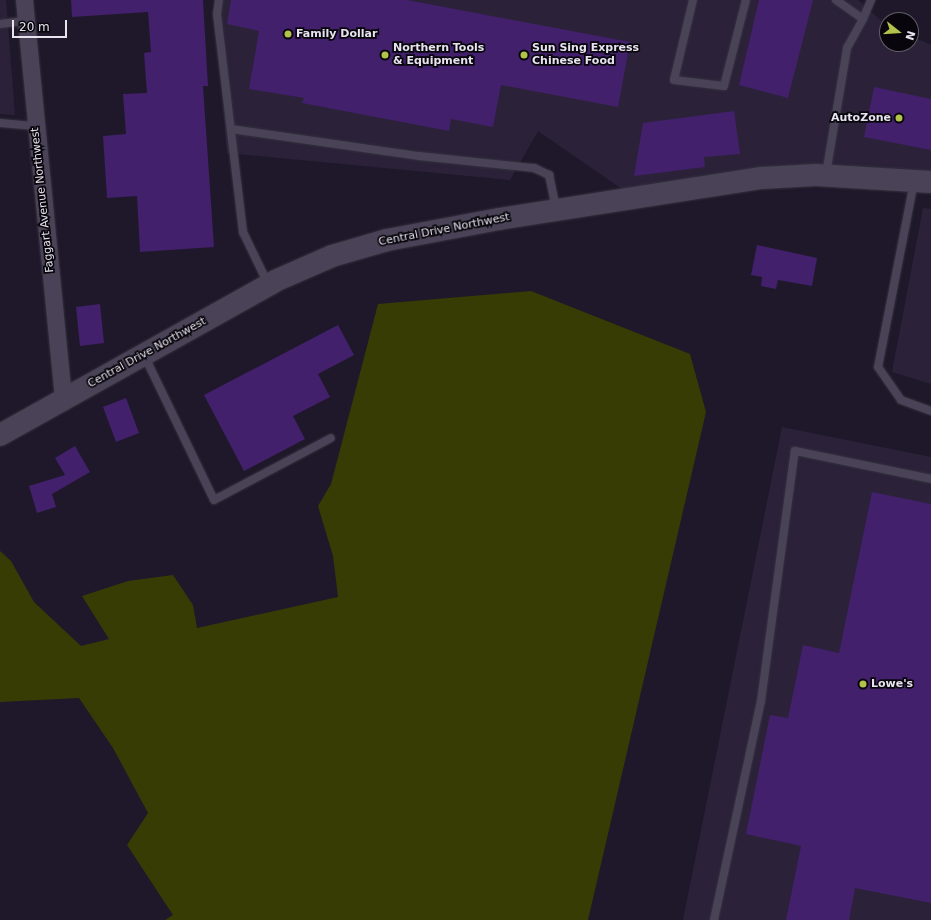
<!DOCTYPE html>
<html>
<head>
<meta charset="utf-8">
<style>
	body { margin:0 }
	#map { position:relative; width:931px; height:920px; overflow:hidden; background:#1f182a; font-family:"DejaVu Sans",sans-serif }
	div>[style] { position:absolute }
	.built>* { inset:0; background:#2b2239 }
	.green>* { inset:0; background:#363c03 }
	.building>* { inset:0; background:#42206b }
	.roads { filter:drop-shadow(0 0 1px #35313e) drop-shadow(0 0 1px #35313e) }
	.lane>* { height:8px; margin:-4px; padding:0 4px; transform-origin:4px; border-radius:4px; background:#4a4357 }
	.street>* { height:17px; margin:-8.5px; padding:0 8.5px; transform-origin:8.5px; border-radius:8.5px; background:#4a4357 }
	.secondary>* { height:22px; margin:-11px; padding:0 11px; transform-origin:11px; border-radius:11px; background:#4a4357 }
	.dots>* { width:11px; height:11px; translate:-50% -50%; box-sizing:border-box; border:2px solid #08060c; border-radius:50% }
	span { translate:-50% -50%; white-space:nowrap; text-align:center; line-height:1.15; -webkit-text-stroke:3.5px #08060c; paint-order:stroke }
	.poi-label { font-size:11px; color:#e7e3ef; font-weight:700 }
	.left { translate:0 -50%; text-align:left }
	.right { translate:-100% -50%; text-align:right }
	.street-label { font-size:11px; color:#e7e3ef }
	.north { position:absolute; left:879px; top:12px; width:40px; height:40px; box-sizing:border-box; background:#08060c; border:1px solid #615e67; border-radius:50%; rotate:107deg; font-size:11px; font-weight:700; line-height:16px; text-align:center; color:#e7e3ef }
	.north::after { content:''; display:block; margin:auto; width:14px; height:18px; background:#b3c24b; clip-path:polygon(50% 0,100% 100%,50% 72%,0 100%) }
	.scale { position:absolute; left:12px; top:20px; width:55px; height:18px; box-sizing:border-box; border:2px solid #e7e3ef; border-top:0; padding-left:5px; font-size:12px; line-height:14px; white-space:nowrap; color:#e7e3ef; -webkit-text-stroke:3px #08060c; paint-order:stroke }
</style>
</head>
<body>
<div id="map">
	<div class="built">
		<i style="clip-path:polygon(0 0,6px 0,15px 115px,0 114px)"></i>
		<i style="clip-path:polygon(214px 0,858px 0,887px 26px,887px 44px,911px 44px,911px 36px,931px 45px,931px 177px,622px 189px,538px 131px,510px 180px,227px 153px)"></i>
		<i style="clip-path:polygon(923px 208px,931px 209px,931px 384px,892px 372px)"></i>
		<i style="clip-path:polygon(782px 427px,931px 457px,931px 920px,683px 920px)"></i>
	</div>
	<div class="green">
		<i style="clip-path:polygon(531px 291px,690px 354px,706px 412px,588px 920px,165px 920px,173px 915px,127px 845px,148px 813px,113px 748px,79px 698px,0 702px,0 551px,11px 561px,34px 602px,81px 646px,109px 639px,82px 596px,128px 581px,173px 575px,193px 605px,197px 628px,338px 597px,333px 556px,318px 506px,331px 484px,378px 304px)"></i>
	</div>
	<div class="building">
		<i style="clip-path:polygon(71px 0,203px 0,208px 86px,203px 86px,214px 247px,140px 252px,137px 196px,107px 198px,103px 136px,126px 134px,123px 94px,147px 93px,144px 53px,151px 52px,148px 12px,72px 17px)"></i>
		<i style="clip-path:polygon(231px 0,407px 0,630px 42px,618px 107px,501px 85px,493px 127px,451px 119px,449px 131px,302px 103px,304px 98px,249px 89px,259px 31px,227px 24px)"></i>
		<i style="clip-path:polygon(759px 0,813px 0,788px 98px,739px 85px)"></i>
		<i style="clip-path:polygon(874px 87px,931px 99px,931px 150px,864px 137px)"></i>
		<i style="clip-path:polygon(734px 111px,740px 154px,704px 157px,705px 167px,634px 176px,643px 123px)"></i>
		<i style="clip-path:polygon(757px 245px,817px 258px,812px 286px,778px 280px,776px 289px,761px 286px,762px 277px,751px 275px)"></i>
		<i style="clip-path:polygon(100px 304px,104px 343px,80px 346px,76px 307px)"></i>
		<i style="clip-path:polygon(338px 325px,354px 355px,318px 374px,330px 397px,293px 416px,305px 439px,244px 471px,204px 395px)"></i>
		<i style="clip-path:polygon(126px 398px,139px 433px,116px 442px,103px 407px)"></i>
		<i style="clip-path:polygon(75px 446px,90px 472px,52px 494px,56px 507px,37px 513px,29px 486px,65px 475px,55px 458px)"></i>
		<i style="clip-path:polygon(872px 492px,931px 504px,931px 903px,855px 888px,849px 920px,786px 920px,801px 846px,746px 834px,770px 715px,788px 718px,803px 645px,839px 653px)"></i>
	</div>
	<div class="roads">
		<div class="lane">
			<i style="left:219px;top:0;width:14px;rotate:98deg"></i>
			<i style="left:217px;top:14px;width:220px;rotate:83.2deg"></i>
			<i style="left:243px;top:232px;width:58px;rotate:64.3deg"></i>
			<i style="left:693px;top:0;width:82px;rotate:103.4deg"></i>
			<i style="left:674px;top:80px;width:50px;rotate:6.8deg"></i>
			<i style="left:724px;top:86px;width:89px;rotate:-75.7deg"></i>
			<i style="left:863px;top:19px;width:21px;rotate:-67deg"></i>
			<i style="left:0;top:24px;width:26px;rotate:-7deg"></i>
			<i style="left:0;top:123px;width:36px;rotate:5deg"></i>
			<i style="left:231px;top:129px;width:190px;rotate:8.2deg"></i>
			<i style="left:419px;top:156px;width:116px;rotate:6deg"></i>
			<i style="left:534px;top:168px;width:17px;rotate:25deg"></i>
			<i style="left:549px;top:175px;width:35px;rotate:78deg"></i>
			<i style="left:826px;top:174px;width:128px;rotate:-80.5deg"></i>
			<i style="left:847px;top:48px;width:33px;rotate:-61deg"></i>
			<i style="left:863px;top:19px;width:33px;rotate:-145deg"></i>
			<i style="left:914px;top:182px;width:188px;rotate:101deg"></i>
			<i style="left:878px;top:367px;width:40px;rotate:55.1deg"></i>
			<i style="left:901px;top:400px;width:32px;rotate:20deg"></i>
			<i style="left:144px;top:355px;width:161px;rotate:64.2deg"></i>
			<i style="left:214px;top:500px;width:132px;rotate:-27.9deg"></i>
			<i style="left:714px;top:920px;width:224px;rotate:-77.9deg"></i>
			<i style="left:761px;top:701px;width:252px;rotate:-82.3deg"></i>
			<i style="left:795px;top:451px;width:139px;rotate:11.6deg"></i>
		</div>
		<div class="street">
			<i style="left:24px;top:0;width:402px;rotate:84.4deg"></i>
		</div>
		<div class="secondary">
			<i style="left:0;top:435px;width:315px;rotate:-29.2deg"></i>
			<i style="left:275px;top:281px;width:62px;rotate:-23.7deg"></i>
			<i style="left:332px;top:256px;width:57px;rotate:-16.2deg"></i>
			<i style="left:387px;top:240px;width:114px;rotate:-10.6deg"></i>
			<i style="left:499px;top:219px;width:266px;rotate:-8.9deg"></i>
			<i style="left:762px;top:178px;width:54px;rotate:-3.2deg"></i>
			<i style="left:816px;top:175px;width:115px;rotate:3.5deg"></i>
		</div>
	</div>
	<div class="dots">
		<i style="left:288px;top:34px;background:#b3c24b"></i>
		<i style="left:385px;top:55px;background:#b3c24b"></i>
		<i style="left:524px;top:55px;background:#b3c24b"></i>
		<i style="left:899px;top:118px;background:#b3c24b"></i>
		<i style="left:863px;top:684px;background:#b3c24b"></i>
	</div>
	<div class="poi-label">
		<span class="left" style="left:296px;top:34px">Family Dollar</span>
		<span class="left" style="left:393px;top:55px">Northern Tools<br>&amp; Equipment</span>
		<span class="left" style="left:532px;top:55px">Sun Sing Express<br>Chinese Food</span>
		<span class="right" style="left:891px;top:118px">AutoZone</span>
		<span class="left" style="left:871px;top:684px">Lowe's</span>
	</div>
	<div class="street-label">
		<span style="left:43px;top:200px;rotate:-96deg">Faggart Avenue Northwest</span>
		<span style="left:444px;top:230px;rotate:-11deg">Central Drive Northwest</span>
		<span style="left:147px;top:353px;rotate:-29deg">Central Drive Northwest</span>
	</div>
	<div class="north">N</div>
	<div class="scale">20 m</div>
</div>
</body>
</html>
